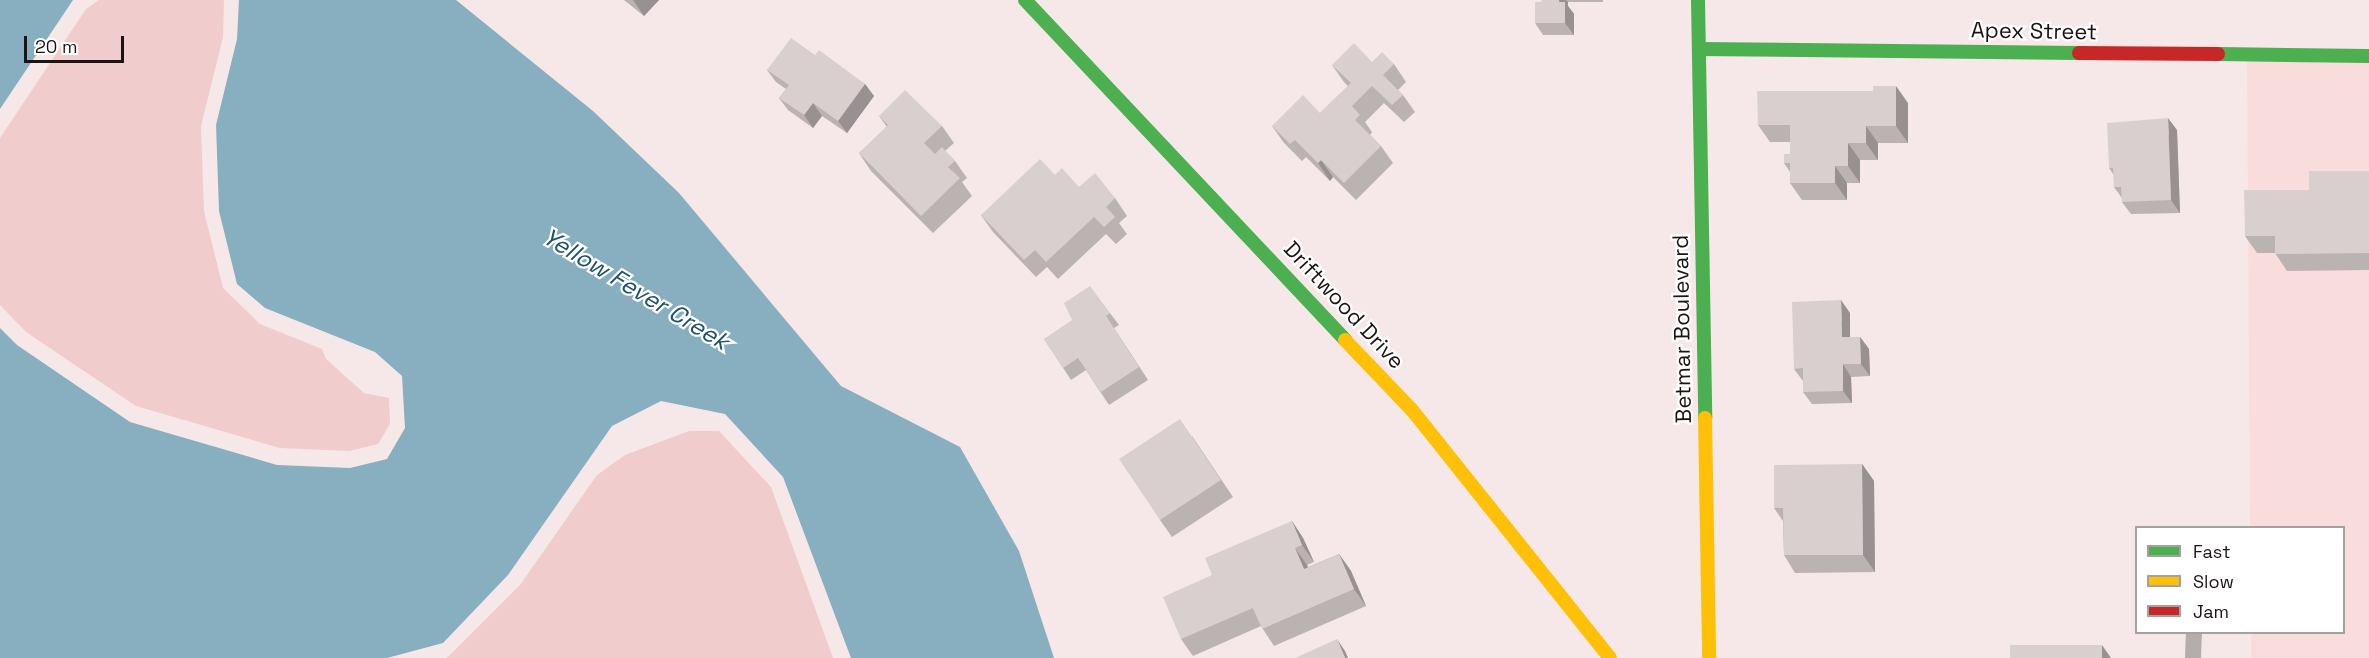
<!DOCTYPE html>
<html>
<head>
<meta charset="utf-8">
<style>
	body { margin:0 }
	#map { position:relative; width:2369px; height:658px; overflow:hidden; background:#f6e8e8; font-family:"Space Grotesk",sans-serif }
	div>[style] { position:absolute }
	.built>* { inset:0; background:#f9dcdc }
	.green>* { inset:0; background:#f0cccc }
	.water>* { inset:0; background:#87afbf }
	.lane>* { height:16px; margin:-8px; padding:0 8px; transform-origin:8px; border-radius:8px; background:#b5acac }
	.fast>* { height:14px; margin:-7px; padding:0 7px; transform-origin:7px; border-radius:7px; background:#4caf50 }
	.slow>* { height:14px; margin:-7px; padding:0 7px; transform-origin:7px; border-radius:7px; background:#ffc107 }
	.jam>* { height:14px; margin:-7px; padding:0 7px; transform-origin:7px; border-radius:7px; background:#c62828 }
	.wall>* { inset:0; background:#bbb2b2 }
	.shaded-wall>* { inset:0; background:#999191 }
	.building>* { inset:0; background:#dacfcf }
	span { translate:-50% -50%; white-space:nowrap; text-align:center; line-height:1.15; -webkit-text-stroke:4.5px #fff; paint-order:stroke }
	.street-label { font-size:22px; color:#1d1313 }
	.water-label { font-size:24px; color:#205366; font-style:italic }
	.legend { position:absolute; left:2135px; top:526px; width:210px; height:108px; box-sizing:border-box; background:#fff; border:2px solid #a5a1a1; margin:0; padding:8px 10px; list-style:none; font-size:18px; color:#1d1313 }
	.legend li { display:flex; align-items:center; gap:12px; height:30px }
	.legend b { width:30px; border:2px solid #a5a1a1 }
	.scale { position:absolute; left:24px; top:36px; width:100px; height:27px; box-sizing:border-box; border:3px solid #1d1313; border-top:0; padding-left:8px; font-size:18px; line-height:21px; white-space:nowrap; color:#1d1313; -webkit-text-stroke:4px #fff; paint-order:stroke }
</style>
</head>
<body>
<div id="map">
	<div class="built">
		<i style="clip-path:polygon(2247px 49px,2369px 50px,2369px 658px,2251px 658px,2251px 633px,2344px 632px,2344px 528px,2250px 527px)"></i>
	</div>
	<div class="green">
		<i style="clip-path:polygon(99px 0,224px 0,223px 37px,201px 126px,204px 211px,223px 288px,260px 324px,322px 349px,326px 359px,364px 393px,389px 398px,390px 424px,378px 444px,349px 451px,280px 448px,136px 406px,26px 332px,0 305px,0 138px,86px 9px)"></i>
		<i style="clip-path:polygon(689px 431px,719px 431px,771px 487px,833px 658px,447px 658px,520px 585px,597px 475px,625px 455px)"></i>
	</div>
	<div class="water">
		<i style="clip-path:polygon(0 0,73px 0,0 109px)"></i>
		<i style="clip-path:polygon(239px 0,456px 0,593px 111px,679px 193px,841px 386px,960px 447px,1019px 551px,1054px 658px,851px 658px,783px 477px,725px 414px,661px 401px,612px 426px,508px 575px,443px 643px,387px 658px,0 658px,0 328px,17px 345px,130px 422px,277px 465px,350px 468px,387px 459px,405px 428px,402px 376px,375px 352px,265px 308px,237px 284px,219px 211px,216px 125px,237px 39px)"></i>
	</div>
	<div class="lane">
		<i style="left:2193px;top:658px;width:26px;rotate:-88deg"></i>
	</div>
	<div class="fast">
		<i style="left:1025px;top:0;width:467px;rotate:46.7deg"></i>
		<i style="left:1698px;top:0;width:418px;rotate:89deg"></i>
		<i style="left:1699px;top:49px;width:380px;rotate:0.6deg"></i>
		<i style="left:2218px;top:54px;width:151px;rotate:0.8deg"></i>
	</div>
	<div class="slow">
		<i style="left:1345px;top:340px;width:97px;rotate:46.3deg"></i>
		<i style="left:1412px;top:410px;width:317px;rotate:51.4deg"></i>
		<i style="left:1705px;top:418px;width:240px;rotate:89deg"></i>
	</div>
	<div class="jam">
		<i style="left:2079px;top:53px;width:139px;rotate:0.4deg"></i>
	</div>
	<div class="wall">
		<i style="clip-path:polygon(624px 0,659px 0,644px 16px)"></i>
		<i style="clip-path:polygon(1542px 0,1603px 0,1603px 2px,1568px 2px,1568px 6px,1574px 14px,1574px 35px,1543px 35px,1535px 23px)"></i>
		<i style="clip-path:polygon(815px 55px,865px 84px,874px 96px,847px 133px,822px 116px,813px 128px,788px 110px,779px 98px,786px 89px,776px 82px,767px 70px)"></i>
		<i style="clip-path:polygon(1372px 62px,1394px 64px,1406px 82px,1398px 90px,1403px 95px,1415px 112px,1404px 122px,1384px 103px,1365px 122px,1372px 132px,1370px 135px,1381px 146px,1393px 163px,1356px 200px,1333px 177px,1330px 181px,1306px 157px,1302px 161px,1284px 143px,1272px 126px,1320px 113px,1348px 86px,1344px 82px,1332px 65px)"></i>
		<i style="clip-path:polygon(1908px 103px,1908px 143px,1878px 143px,1878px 160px,1860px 160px,1860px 183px,1847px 183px,1847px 200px,1802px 200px,1790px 183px,1790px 172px,1784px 163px,1790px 154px,1790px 142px,1770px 142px,1758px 125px)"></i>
		<i style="clip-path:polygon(879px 116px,942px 126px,954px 143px,945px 151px,955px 161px,967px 178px,962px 182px,972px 196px,933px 233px,871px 171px,859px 153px,887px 127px)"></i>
		<i style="clip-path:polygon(2177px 130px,2180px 213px,2131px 214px,2122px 202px,2122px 198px,2114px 187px,2114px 175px,2109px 168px)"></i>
		<i style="clip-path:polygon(2369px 171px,2369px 270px,2287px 271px,2275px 253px,2257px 253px,2245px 236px,2309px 190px)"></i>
		<i style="clip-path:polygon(1055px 175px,1079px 187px,1115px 198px,1127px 216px,1119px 223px,1127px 234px,1116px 244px,1106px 234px,1058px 279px,1047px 267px,1036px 277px,993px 232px,981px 215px)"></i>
		<i style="clip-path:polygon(1110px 313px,1119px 325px,1114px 328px,1148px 380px,1109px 405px,1086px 370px,1071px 380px,1044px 339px)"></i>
		<i style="clip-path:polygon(1850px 313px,1850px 337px,1860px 337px,1869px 349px,1870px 376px,1851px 377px,1852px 403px,1812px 404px,1803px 392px,1803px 381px,1794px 369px)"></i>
		<i style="clip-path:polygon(1192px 436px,1233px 497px,1172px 537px,1160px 520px)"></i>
		<i style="clip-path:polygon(1862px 464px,1874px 481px,1875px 572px,1795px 573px,1784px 555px,1783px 521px,1774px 508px)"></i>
		<i style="clip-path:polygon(1292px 521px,1303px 538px,1314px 562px,1307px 565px,1308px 567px,1339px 554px,1351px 571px,1366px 606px,1274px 646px,1261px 626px,1193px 656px,1181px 639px,1212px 575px)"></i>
	</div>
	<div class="shaded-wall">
		<i style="clip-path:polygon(633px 0,659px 0,644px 16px)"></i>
		<i style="clip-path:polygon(1559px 0,1566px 0,1568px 2px,1568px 6px,1574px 14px,1574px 35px,1565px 23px)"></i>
		<i style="clip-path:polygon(865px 84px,874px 96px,847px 133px,838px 121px)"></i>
		<i style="clip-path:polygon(1896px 86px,1908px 103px,1908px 143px,1896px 126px)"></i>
		<i style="clip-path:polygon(813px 103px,822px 116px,813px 128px,804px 115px)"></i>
		<i style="clip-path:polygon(2168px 118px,2177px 130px,2180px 213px,2171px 200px)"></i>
		<i style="clip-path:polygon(1866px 126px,1878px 143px,1878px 160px,1866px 143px)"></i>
		<i style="clip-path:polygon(1848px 143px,1860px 160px,1860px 183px,1848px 166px)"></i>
		<i style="clip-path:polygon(1321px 160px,1333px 177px,1330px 181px,1318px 163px)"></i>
		<i style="clip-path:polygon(1835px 166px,1847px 183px,1847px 200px,1835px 183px)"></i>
		<i style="clip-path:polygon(1841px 300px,1850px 313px,1850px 350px,1842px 337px)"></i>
		<i style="clip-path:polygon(1860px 337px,1869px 349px,1870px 376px,1861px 364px)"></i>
		<i style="clip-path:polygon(1843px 364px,1851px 377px,1852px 403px,1843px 391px)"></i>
		<i style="clip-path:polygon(1862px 464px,1874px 481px,1875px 572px,1863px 555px)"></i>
		<i style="clip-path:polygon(1292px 521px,1303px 538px,1314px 562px,1302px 545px)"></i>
		<i style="clip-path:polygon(1295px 548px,1307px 565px,1316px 586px,1304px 569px)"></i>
		<i style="clip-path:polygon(1339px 554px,1351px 571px,1366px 606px,1354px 589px)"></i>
		<i style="clip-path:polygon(1337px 639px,1345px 651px,1348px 658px,1345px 658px)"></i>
		<i style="clip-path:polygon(2102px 645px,2111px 658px,2102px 658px)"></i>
	</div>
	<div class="building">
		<i style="clip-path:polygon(1542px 0,1559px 0,1559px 2px,1565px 2px,1565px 23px,1535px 23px,1535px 2px,1542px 2px)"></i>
		<i style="clip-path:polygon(791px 38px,815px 55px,819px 50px,865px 84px,838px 121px,813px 103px,804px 115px,779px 98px,789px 85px,767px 70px)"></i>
		<i style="clip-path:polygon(1354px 43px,1372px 62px,1382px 52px,1394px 64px,1383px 75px,1403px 95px,1392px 105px,1372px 86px,1352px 106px,1360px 115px,1355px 120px,1381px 146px,1344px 183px,1321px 160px,1318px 163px,1295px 140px,1290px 144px,1272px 126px,1303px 95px,1320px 113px,1351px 83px,1332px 65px)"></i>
		<i style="clip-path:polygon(1873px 86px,1896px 86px,1896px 126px,1866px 126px,1866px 143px,1848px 143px,1848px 166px,1835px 166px,1835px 183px,1790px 183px,1790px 163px,1784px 163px,1784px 154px,1790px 154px,1790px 125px,1758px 125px,1757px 91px,1873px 91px)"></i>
		<i style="clip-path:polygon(905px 90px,942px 126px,924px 143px,935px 154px,942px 147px,955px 161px,948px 167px,960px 178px,921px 216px,859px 153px,888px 125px,879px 116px)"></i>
		<i style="clip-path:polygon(2168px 118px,2171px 200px,2122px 202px,2121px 187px,2114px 187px,2113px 168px,2109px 168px,2107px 123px)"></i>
		<i style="clip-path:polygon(1040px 159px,1055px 175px,1062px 168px,1079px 187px,1095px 173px,1115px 198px,1106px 207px,1115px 217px,1104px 227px,1094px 217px,1046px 262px,1035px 250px,1024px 260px,981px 215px)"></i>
		<i style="clip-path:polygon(2309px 171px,2369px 171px,2369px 253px,2275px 254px,2275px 236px,2245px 236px,2244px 190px,2309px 190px)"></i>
		<i style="clip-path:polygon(1090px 286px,1110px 313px,1106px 316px,1139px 367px,1101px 392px,1078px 358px,1063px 368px,1044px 339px,1072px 320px,1064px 303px)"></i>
		<i style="clip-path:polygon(1841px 300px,1842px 337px,1860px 337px,1861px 364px,1843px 364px,1843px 391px,1803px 392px,1803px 368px,1794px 369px,1792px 302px)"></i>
		<i style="clip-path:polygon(1180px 419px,1221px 480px,1160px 520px,1119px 459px)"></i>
		<i style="clip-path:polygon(1862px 464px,1863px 555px,1784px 555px,1783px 508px,1774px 508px,1774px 465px)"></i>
		<i style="clip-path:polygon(1292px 521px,1302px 545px,1295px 548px,1304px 569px,1339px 554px,1354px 589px,1262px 629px,1253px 608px,1181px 639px,1163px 597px,1212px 575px,1205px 558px)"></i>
		<i style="clip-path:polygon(1337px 639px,1345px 658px,1295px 658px)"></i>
		<i style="clip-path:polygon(2010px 645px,2102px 645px,2102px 658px,2010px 658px)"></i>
	</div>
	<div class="street-label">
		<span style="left:2034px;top:31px;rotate:1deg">Apex Street</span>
		<span style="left:1344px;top:305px;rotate:47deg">Driftwood Drive</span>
		<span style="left:1682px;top:329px;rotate:-91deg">Betmar Boulevard</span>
	</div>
	<div class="water-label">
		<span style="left:636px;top:289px;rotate:31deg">Yellow Fever Creek</span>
	</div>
	<ul class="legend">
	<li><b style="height:8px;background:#4caf50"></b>Fast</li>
	<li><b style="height:8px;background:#ffc107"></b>Slow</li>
	<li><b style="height:8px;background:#c62828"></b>Jam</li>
	</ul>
	<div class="scale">20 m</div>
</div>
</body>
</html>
